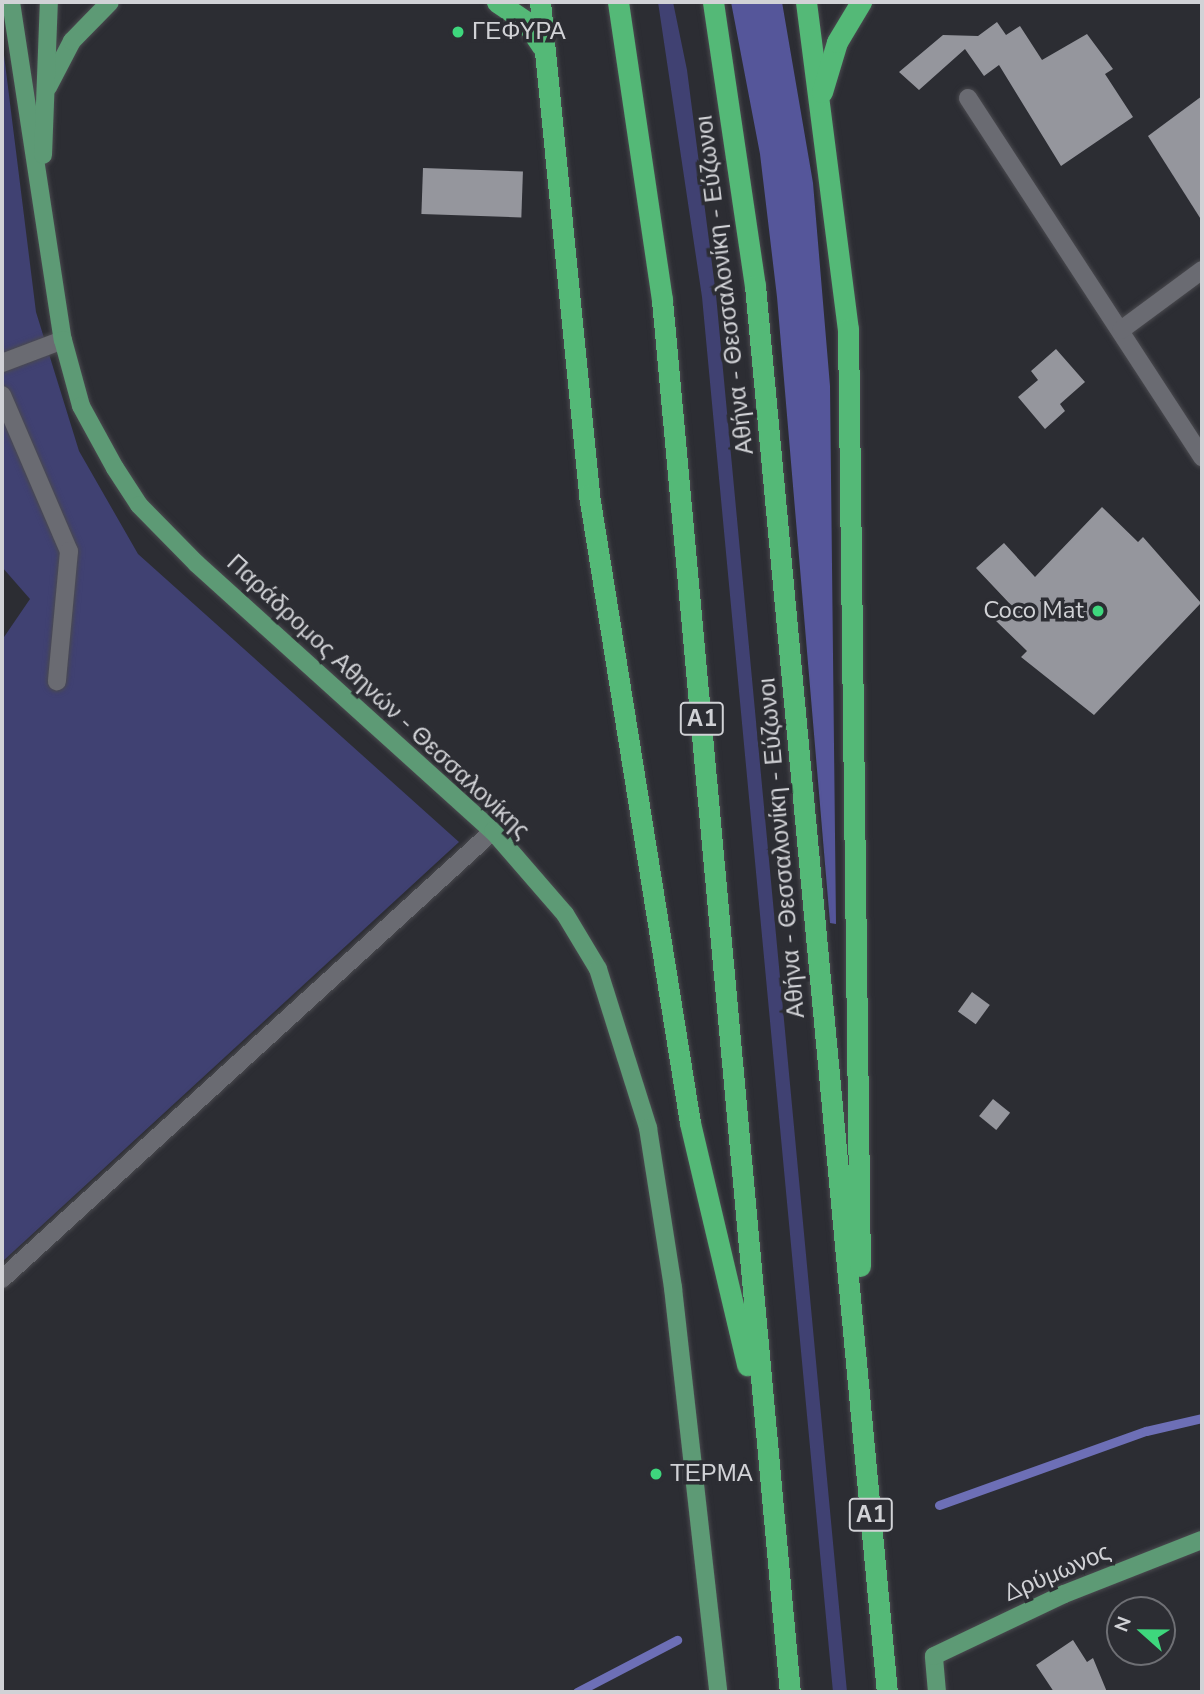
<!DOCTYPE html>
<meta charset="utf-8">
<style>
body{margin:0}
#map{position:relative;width:1204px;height:1694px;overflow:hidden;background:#2c2d33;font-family:"Nunito Sans",sans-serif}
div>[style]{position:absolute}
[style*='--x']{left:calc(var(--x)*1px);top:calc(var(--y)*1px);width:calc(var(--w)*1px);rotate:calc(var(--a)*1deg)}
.green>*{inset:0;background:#404172}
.forest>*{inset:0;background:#55569a}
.stream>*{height:9px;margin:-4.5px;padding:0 4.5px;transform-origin:4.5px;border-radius:4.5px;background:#6d6fb6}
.building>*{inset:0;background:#95969d;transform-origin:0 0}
.roads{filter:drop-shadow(0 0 2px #4a4a4f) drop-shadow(0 0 2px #4a4a4f)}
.minor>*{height:18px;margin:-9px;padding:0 9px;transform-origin:9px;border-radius:9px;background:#6a6b72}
.major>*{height:18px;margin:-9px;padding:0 9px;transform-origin:9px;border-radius:9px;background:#5d9a75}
.highway>*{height:21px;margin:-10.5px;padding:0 10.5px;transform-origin:10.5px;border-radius:10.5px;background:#54b977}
.dots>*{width:19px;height:19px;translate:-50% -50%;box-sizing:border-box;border:4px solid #2c2d33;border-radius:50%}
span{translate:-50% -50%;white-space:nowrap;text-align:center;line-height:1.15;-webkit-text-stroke:7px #2c2d33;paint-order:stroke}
.shield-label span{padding:2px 5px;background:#2c2d33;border:2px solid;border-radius:5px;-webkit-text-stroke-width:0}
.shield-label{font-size:23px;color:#d1d2d6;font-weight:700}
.poi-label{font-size:24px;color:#d1d2d6}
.left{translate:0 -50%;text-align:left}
.right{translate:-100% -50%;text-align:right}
.street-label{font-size:24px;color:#d1d2d6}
.frame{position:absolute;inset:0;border:4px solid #d1d2d6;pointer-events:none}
.north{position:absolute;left:1106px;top:1596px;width:70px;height:70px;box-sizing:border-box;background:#2c2d33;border:2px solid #6e6f74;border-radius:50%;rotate:291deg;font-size:19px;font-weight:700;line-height:28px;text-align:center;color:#d1d2d6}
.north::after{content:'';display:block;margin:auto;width:24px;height:32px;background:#3ed77d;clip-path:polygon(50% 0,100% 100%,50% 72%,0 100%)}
</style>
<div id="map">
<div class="green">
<i style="clip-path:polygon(658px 2px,673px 2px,687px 70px,716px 295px,847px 1692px,833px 1692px,702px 297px)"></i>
<i style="clip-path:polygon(2px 39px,36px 312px,79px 451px,138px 554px,459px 842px,2px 1262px,2px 640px,30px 599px,2px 567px)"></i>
</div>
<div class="forest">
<i style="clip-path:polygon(731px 2px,782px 2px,813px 183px,830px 386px,836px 924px,830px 923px,777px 297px,760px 154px)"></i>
</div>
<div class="stream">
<i style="--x:939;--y:1505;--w:220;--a:-19.7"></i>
<i style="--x:1146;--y:1431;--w:57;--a:-13.1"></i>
<i style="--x:577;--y:1692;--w:113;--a:-27.5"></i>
</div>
<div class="building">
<i style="clip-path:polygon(997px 22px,1006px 35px,1020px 26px,1042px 60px,1087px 34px,1113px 69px,1105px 74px,1133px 117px,1061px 166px,999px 65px,984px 76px,965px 49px,919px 90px,899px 72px,943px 35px,978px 36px)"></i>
<i style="clip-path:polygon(1202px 96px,1202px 221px,1148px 136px)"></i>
<i style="left:423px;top:168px;width:100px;height:46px;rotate:2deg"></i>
<i style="clip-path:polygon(1056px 349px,1085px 382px,1060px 404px,1065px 411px,1045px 429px,1018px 397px,1038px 380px,1031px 371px)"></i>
<i style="clip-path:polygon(1102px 507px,1138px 542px,1143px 537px,1201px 603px,1094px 715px,1021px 657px,1027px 651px,995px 620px,1010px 604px,976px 568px,1004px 543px,1035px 577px)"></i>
<i style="left:972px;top:992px;width:22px;height:24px;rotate:36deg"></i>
<i style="left:993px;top:1099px;width:22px;height:22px;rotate:39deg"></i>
<i style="clip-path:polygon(1073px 1640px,1087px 1662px,1093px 1658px,1107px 1692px,1054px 1692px,1036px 1665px)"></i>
</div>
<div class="roads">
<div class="minor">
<i style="--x:968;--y:98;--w:429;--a:56.9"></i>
<i style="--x:1121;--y:330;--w:101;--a:-36.5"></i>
<i style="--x:2;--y:363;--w:65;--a:-20.7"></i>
<i style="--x:2;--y:395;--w:170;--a:66.8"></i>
<i style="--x:69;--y:551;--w:131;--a:95.3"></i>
<i style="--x:2;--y:1279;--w:665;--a:-42.38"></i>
</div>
<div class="major">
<i style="--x:11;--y:2;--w:342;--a:81.3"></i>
<i style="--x:63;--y:340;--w:68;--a:74.7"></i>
<i style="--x:81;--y:406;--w:71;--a:61.3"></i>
<i style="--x:115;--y:468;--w:44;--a:57"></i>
<i style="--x:139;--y:505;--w:83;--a:45.5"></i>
<i style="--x:197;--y:564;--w:399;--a:42.1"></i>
<i style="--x:493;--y:831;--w:110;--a:49.1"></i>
<i style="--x:565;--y:914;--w:64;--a:59"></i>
<i style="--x:598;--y:969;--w:167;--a:72.5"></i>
<i style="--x:648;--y:1128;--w:162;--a:81.1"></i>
<i style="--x:673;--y:1288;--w:406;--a:83.6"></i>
<i style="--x:48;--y:87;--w:52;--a:-62.4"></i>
<i style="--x:72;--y:41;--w:54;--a:-45.7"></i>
<i style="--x:43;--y:155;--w:153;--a:-87.8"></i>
<i style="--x:937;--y:1692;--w:36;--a:-95"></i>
<i style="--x:934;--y:1656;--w:144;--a:-25.5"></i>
<i style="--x:1064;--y:1594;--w:148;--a:-21.4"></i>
</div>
<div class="highway">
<i style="--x:497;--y:2;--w:34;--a:34"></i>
<i style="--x:525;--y:21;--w:30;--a:56"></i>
<i style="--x:540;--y:2;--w:495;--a:84.3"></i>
<i style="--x:589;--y:495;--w:636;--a:80.86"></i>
<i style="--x:690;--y:1123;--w:249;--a:76.7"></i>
<i style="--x:618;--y:2;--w:301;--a:81.6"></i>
<i style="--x:662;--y:300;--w:1398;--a:84.75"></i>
<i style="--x:713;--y:2;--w:287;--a:81.6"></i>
<i style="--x:755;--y:286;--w:1412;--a:84.64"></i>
<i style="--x:806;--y:2;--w:330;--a:82.7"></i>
<i style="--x:848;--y:329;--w:937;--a:89.27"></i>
<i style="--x:822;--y:92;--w:52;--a:-73.3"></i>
<i style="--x:837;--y:42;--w:47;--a:-59"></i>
</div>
</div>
<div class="dots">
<i style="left:458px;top:32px;background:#3ed77d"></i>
<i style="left:1098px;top:611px;background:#3ed77d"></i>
<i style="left:656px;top:1474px;background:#3ed77d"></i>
</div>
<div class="shield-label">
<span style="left:702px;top:719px">Α1</span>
<span style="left:871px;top:1515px">Α1</span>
</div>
<div class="poi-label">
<span class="left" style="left:472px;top:32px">ΓΕΦΥΡΑ</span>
<span class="right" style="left:1084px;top:611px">Coco Mat</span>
<span class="left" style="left:670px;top:1474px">ΤΕΡΜΑ</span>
</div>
<div class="street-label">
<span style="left:725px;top:285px;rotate:-97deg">Αθήνα - Θεσσαλονίκη - Εύζωνοι</span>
<span style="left:378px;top:697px;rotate:43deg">Παράδρομος Αθηνών - Θεσσαλονίκης</span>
<span style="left:782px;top:848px;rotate:-95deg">Αθήνα - Θεσσαλονίκη - Εύζωνοι</span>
<span style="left:1057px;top:1573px;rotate:-23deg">Δρύμωνος</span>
</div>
<div class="frame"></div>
<div class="north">N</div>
</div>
